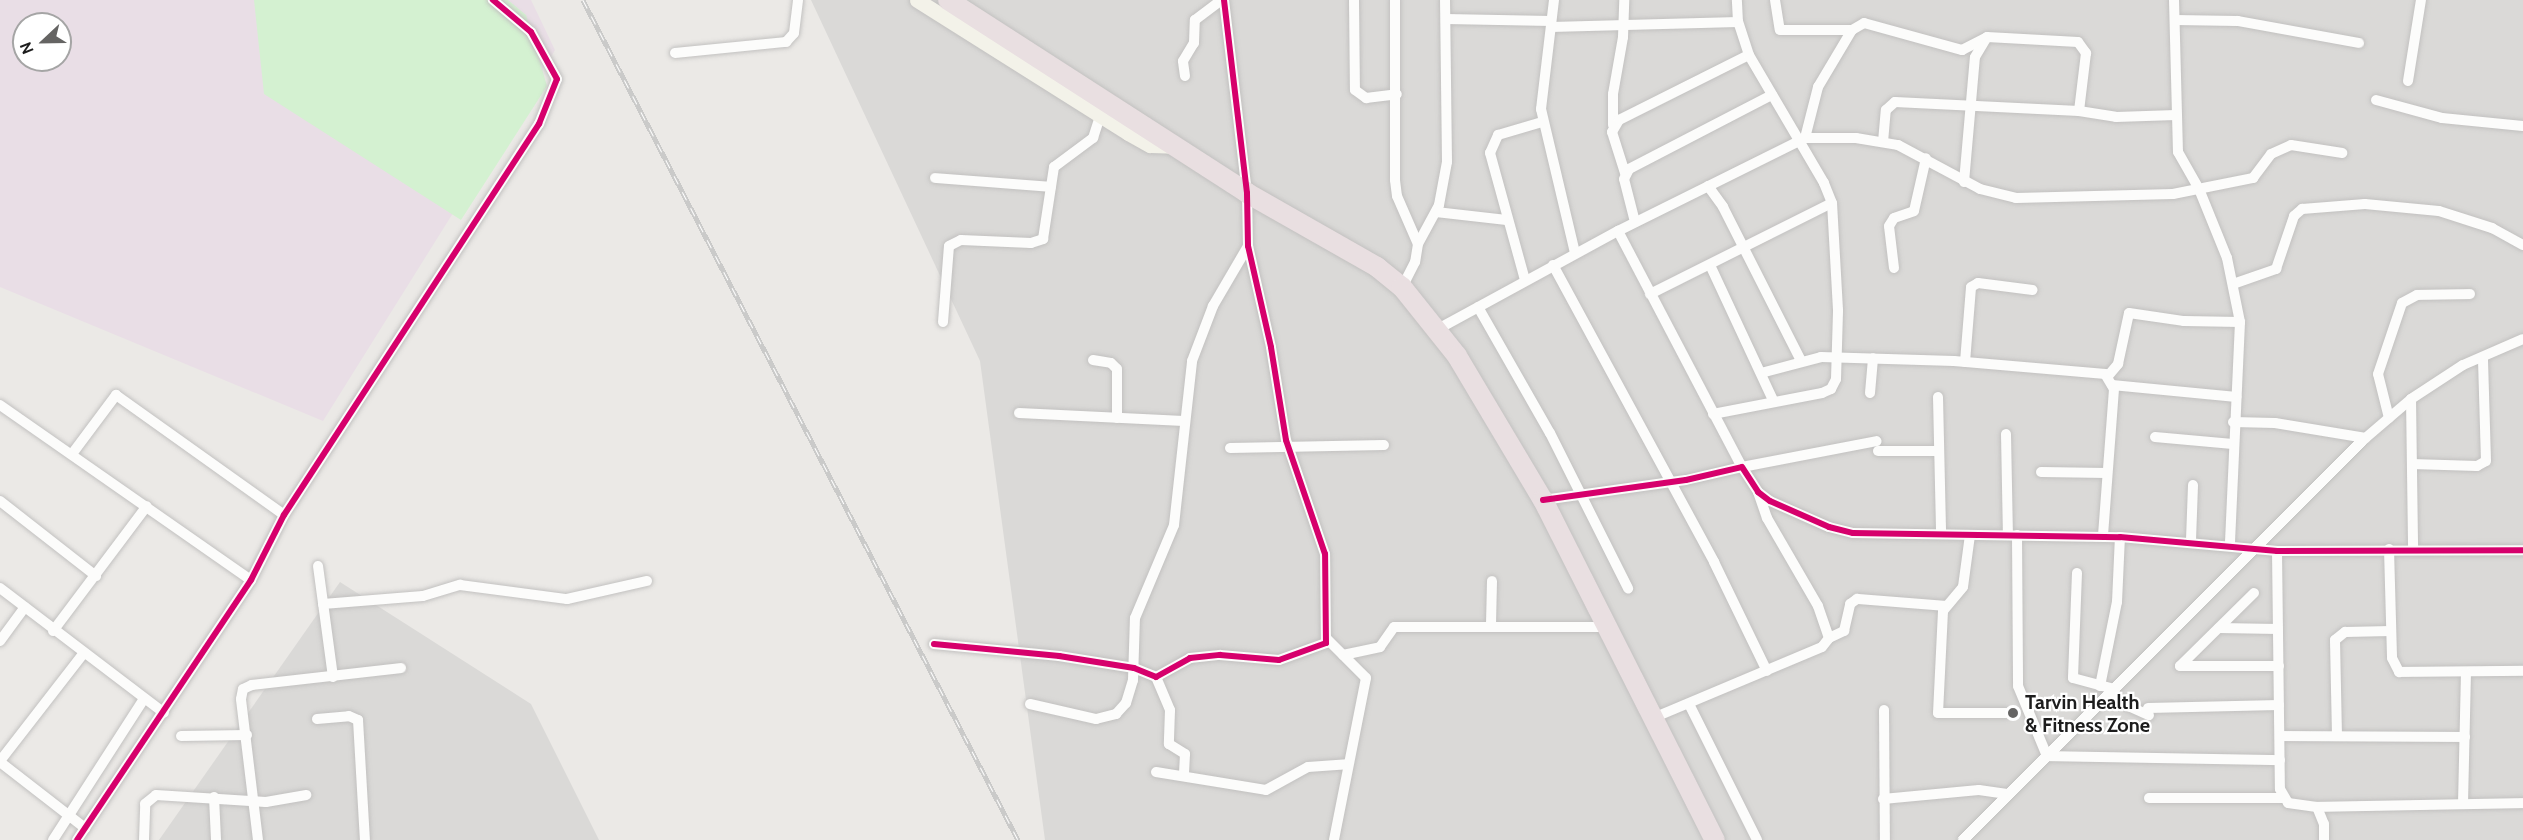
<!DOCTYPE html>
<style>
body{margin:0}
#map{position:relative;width:2523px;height:840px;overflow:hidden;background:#ebe9e6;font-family:Cabin,sans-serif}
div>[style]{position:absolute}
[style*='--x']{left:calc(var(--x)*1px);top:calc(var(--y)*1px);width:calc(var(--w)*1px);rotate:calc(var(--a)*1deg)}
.residential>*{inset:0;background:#dad9d7}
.industrial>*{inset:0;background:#e9dee6}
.park>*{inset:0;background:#d4f1d1}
.roads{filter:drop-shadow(0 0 2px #c2c1c0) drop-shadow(0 0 2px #c2c1c0)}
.street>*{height:10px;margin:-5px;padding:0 5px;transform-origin:5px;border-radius:5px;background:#fcfcfb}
.secondary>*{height:15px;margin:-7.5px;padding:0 7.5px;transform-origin:7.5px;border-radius:7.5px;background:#f3f2e9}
.highway>*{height:20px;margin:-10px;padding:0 10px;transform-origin:10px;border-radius:10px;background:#e9dfe1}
.rail>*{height:5px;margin-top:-2.5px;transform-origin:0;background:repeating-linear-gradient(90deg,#fff 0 9px,#cacac9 0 18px);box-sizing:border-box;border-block:2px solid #cacac9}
.cycleway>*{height:6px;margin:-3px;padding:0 3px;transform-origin:3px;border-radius:3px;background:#d6006c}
.dots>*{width:16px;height:16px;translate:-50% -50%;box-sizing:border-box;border:3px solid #fff;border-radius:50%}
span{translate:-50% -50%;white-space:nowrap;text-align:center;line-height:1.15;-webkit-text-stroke:4.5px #fff;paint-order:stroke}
.poi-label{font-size:20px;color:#1d1d1d;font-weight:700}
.left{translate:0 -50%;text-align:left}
.north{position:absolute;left:12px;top:12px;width:60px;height:60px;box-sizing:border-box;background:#fff;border:2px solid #a5a5a5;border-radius:50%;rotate:248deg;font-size:16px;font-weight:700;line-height:24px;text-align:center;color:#1d1d1d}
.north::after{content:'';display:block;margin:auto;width:21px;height:27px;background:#656463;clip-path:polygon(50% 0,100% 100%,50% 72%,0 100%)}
</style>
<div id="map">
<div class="residential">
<i style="clip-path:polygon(811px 0,2523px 0,2523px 840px,1045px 840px,980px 361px)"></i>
<i style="clip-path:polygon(340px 582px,531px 704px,599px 840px,159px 840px)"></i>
</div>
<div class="industrial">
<i style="clip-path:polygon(evenodd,0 0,531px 0,555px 50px,323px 421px,0 287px,0 0,24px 24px,60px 24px,60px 60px,24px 60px,24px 24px)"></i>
</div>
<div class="park">
<i style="clip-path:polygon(254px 0,508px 0,526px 15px,547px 86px,461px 220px,264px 94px)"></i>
</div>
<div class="roads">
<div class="street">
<i style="--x:1354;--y:0;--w:90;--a:89.4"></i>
<i style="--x:1355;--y:90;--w:14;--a:36"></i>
<i style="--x:1366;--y:98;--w:31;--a:-7"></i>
<i style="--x:1395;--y:0;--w:180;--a:90"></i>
<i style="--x:1395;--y:180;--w:16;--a:83"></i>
<i style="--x:1397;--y:196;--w:52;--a:66.4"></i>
<i style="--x:1418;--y:244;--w:18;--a:99"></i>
<i style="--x:1415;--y:262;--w:28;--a:117"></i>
<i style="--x:1554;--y:0;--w:110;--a:96.8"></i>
<i style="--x:1541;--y:109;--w:148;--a:76.7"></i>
<i style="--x:1775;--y:0;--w:30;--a:81"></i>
<i style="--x:1780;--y:30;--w:72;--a:0"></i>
<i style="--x:2174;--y:0;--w:152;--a:88.5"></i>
<i style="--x:2178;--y:152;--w:43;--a:60.4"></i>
<i style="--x:2199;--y:189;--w:74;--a:67.9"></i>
<i style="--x:2227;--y:258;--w:65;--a:78.5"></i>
<i style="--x:2240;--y:322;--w:224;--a:92.6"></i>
<i style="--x:1446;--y:19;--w:105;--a:1.1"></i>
<i style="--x:2175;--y:20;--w:63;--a:0.9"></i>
<i style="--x:2238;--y:21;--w:123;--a:10.3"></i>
<i style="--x:1551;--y:27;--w:187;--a:-1.5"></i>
<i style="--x:675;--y:53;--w:112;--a:-5.7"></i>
<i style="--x:786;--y:42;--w:12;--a:-48"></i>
<i style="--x:794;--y:33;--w:33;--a:-83"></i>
<i style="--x:1185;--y:76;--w:15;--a:-98"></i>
<i style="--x:1183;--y:61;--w:21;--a:-59"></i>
<i style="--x:1194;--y:43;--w:23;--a:-88"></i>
<i style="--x:1195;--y:20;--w:34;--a:-37"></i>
<i style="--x:2408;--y:81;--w:82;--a:-80.9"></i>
<i style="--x:2376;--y:100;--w:68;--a:15.3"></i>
<i style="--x:2442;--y:118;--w:81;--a:5.6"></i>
<i style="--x:1613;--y:125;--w:31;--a:-90"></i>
<i style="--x:1613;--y:94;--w:58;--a:-80"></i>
<i style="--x:1623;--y:37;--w:37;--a:-88"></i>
<i style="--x:1805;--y:138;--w:53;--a:-75.7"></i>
<i style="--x:1818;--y:87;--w:66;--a:-59.2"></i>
<i style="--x:1852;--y:30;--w:14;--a:-30"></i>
<i style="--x:1864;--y:23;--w:102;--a:15.4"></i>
<i style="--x:1962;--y:50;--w:28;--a:-27"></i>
<i style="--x:1987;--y:37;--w:91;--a:3.1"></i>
<i style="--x:2078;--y:42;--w:14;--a:54"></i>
<i style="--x:2086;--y:53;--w:58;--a:96.9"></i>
<i style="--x:1883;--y:142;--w:32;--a:-85"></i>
<i style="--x:1886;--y:110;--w:12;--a:-42"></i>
<i style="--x:1895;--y:102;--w:184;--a:2.8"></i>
<i style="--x:2079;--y:111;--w:37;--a:9"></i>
<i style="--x:2116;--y:117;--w:60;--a:-1.9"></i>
<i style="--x:1625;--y:173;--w:43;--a:-107.6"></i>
<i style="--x:1612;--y:132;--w:14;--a:-60"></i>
<i style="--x:1619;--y:120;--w:145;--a:-26.6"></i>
<i style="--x:935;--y:178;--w:116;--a:4.4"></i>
<i style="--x:1964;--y:182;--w:125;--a:-85"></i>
<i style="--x:1975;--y:57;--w:23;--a:-59"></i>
<i style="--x:1708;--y:186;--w:26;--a:54"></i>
<i style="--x:1723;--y:207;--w:173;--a:63.1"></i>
<i style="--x:1436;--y:212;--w:71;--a:6.4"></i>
<i style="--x:1635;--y:222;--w:44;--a:-104.3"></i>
<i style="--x:1624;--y:179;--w:11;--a:-63"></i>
<i style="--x:1629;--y:169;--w:161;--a:-27.4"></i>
<i style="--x:1618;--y:231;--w:209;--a:-26.4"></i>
<i style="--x:1805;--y:138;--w:51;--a:0"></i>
<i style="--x:1856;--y:138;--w:43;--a:9.5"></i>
<i style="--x:1898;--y:145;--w:93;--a:28.2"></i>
<i style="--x:1980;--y:189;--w:37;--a:14"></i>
<i style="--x:2016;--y:198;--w:157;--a:-1.5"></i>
<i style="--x:2173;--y:194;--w:82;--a:-11.3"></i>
<i style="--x:2253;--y:178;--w:30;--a:-53"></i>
<i style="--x:2271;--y:154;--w:22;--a:-24"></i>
<i style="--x:2291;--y:145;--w:52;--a:8.9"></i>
<i style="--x:1418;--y:244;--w:44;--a:-61.7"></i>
<i style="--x:1439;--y:205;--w:44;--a:-79.5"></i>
<i style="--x:1447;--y:162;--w:162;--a:-90.7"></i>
<i style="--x:1553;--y:265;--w:338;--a:61.5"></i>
<i style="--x:1714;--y:562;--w:121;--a:64.1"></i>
<i style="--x:1710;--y:265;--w:151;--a:65"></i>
<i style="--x:1894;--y:268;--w:42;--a:-96.8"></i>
<i style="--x:1889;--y:226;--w:9;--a:-58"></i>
<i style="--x:1894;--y:218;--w:21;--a:-19"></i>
<i style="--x:1914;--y:211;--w:54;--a:-77.2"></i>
<i style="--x:1525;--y:280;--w:132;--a:-105.4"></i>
<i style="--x:1490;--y:153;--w:20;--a:-66"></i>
<i style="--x:1498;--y:135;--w:46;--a:-16.5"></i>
<i style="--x:2233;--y:284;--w:46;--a:-19.2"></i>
<i style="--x:2276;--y:269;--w:56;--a:-71.2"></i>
<i style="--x:2294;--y:216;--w:11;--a:-41"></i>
<i style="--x:2302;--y:209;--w:63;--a:-4.5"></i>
<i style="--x:2365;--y:204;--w:74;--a:5.4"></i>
<i style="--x:2439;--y:211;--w:56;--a:17.8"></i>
<i style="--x:2492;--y:228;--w:35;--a:29"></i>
<i style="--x:1650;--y:294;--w:203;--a:-26.6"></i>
<i style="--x:1478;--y:307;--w:145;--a:60.3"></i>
<i style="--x:1550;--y:433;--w:174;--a:63.3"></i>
<i style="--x:943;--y:322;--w:76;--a:-85.5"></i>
<i style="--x:949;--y:246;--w:13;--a:-27"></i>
<i style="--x:961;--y:240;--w:70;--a:2.5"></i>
<i style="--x:1031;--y:243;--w:13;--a:-18"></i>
<i style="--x:1043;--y:239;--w:73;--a:-81.3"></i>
<i style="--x:1054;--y:167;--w:49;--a:-36.6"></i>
<i style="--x:1093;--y:138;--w:23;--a:-72"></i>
<i style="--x:1438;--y:329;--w:205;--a:-28.6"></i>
<i style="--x:1618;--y:231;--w:267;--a:62.3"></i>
<i style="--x:1742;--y:467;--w:137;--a:-10.9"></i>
<i style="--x:1093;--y:360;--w:18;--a:9"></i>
<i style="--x:1111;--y:363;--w:8;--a:45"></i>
<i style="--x:1117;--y:369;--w:49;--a:90"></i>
<i style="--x:1965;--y:362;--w:75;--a:-85.4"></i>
<i style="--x:1971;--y:287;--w:8;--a:-30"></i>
<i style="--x:1978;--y:283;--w:55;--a:7.3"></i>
<i style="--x:1761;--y:373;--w:62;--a:-14.9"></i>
<i style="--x:1821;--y:357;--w:133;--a:1.7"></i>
<i style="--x:1954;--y:361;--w:152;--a:4.9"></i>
<i style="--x:2105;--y:374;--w:17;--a:59"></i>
<i style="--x:2114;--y:389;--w:147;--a:94.3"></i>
<i style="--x:2108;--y:376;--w:16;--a:-50"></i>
<i style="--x:2118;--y:364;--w:52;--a:-77.8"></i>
<i style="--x:2129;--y:313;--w:56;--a:8.3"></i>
<i style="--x:2184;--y:321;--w:56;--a:1"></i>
<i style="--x:2112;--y:385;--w:125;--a:5.5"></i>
<i style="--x:1870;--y:393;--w:35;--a:-85"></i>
<i style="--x:1938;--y:397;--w:136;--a:88.7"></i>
<i style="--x:2411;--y:399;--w:150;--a:89.2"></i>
<i style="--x:0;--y:405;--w:306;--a:34.9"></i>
<i style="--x:1019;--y:413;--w:165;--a:2.8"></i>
<i style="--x:1713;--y:414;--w:111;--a:-10.9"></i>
<i style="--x:1822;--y:393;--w:10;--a:-24"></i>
<i style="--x:1831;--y:389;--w:11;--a:-63"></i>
<i style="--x:1836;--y:379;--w:69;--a:-88.3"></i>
<i style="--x:1838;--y:310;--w:107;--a:-93.2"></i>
<i style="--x:1832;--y:203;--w:22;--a:-112"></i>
<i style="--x:1824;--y:183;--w:148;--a:-120.4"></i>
<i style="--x:1749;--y:55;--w:35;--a:-108"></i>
<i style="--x:1738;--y:22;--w:22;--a:-93"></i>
<i style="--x:2389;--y:418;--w:45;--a:-104"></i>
<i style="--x:2378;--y:374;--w:75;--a:-71.3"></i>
<i style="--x:2402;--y:303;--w:17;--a:-28"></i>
<i style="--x:2417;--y:295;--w:53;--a:-1.1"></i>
<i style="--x:2233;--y:422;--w:42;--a:1.4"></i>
<i style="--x:2275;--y:423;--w:92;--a:9.4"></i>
<i style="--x:2006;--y:434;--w:100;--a:88.9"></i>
<i style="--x:2155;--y:437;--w:78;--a:5.1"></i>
<i style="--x:1230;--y:448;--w:154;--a:-1.1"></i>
<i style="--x:1878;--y:451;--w:61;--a:0"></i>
<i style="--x:72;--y:454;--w:74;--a:-53.3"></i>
<i style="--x:116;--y:395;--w:206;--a:35.5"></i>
<i style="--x:2412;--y:464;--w:65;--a:1.8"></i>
<i style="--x:2477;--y:466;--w:10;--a:-29"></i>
<i style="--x:2486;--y:461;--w:104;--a:-91.7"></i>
<i style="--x:2041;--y:472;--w:66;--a:0.9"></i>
<i style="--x:1543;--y:500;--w:144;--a:-8"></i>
<i style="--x:1686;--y:480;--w:57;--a:-13.1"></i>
<i style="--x:1742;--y:467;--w:30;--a:57"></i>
<i style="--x:1758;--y:492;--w:15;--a:37"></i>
<i style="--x:1770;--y:501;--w:64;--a:23.8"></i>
<i style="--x:1829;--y:527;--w:25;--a:14"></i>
<i style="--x:1853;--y:533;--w:267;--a:0.9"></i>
<i style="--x:2120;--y:537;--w:158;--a:5.1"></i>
<i style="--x:2277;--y:551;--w:246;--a:-0.2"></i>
<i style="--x:0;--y:501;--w:122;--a:38"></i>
<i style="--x:1970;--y:535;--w:52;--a:97.7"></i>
<i style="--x:1963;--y:587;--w:31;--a:130"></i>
<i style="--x:1943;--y:611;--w:102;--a:92.8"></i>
<i style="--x:1938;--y:713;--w:68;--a:0"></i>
<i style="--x:2017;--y:535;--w:151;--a:89.6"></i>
<i style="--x:2018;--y:686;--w:76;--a:67.5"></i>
<i style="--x:2047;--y:756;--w:233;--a:1"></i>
<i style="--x:2191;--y:540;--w:55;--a:-87.9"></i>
<i style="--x:2389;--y:549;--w:109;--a:88.4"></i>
<i style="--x:2392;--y:658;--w:16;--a:63"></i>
<i style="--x:2399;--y:672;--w:124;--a:-0.5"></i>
<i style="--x:2277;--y:551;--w:238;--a:89.3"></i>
<i style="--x:2280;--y:789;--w:16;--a:60"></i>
<i style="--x:2288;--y:803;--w:29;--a:8"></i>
<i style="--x:2317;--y:807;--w:18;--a:68"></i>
<i style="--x:2324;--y:824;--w:16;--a:90"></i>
<i style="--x:318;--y:566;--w:112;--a:82.3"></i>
<i style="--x:2077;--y:573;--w:105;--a:92.2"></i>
<i style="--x:2073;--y:678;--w:42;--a:15"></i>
<i style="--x:2114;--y:689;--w:12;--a:76"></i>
<i style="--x:2117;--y:701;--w:35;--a:24"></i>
<i style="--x:0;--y:588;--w:206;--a:37.3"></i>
<i style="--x:2254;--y:593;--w:104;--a:135.4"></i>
<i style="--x:2180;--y:666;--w:99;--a:0"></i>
<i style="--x:323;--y:604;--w:100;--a:-4.6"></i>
<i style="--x:423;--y:596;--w:39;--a:-17"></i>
<i style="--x:460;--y:585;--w:108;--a:7.5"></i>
<i style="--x:567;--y:599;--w:82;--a:-12.7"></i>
<i style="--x:1491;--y:625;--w:44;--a:-88.7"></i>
<i style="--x:2219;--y:628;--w:59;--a:1"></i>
<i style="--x:53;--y:631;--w:156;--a:-53.1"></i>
<i style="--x:1829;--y:638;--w:17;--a:-25"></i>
<i style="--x:1844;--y:631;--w:28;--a:-77"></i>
<i style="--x:1850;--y:604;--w:9;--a:-36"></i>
<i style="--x:1857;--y:599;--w:88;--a:4.5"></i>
<i style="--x:1327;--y:639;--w:55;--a:45"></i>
<i style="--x:1366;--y:678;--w:165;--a:101.2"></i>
<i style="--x:0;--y:641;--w:42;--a:-53.7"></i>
<i style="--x:934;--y:644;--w:126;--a:5.5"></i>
<i style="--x:1059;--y:656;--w:76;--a:9.1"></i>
<i style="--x:1134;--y:668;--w:24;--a:22"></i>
<i style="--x:1156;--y:677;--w:39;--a:-29"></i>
<i style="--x:1190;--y:658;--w:30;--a:-6"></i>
<i style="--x:1220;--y:655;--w:59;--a:4.8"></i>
<i style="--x:1279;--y:660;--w:50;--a:-19.9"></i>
<i style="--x:1326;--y:643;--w:89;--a:-90.6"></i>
<i style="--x:1325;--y:554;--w:120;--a:-108.9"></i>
<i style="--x:1286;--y:440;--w:94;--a:-99.2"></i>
<i style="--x:1271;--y:347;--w:104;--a:-102.8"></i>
<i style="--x:1248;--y:246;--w:53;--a:-91.1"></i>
<i style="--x:1247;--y:193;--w:194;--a:-96.8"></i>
<i style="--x:1343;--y:655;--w:38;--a:-12"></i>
<i style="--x:1380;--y:647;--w:24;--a:-55"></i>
<i style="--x:1394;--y:627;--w:213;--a:0"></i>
<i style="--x:1156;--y:677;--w:36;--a:67"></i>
<i style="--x:1170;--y:710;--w:34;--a:92"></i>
<i style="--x:1169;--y:744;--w:19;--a:32"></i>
<i style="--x:1185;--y:754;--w:22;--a:93"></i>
<i style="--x:2100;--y:686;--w:86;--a:-78.6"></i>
<i style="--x:2117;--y:602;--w:65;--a:-87.4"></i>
<i style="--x:1030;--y:704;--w:68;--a:12.8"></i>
<i style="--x:1096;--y:719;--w:21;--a:-14"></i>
<i style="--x:1116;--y:714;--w:15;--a:-48"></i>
<i style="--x:1126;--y:703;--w:24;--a:-73"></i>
<i style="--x:1133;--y:680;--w:62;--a:-88.2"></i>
<i style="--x:1135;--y:618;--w:101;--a:-67.2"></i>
<i style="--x:1174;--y:525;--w:165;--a:-83.7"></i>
<i style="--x:1192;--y:361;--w:59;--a:-69.1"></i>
<i style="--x:1213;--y:306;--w:69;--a:-59.7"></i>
<i style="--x:1689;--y:704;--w:152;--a:63.4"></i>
<i style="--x:2148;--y:708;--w:131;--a:-1.3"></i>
<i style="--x:1884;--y:710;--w:130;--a:89.6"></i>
<i style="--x:1653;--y:718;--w:183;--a:-22.8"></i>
<i style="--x:1822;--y:647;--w:11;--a:-52"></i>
<i style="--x:1829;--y:638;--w:34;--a:-109"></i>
<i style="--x:1818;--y:606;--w:102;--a:-120.1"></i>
<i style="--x:1767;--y:518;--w:28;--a:-109"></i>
<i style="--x:317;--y:719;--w:32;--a:-5"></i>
<i style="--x:349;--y:716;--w:10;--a:24"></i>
<i style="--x:358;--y:720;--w:120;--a:86.7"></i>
<i style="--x:181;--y:736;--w:66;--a:-0.9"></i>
<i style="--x:2280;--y:736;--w:185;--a:0.3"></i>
<i style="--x:2337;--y:736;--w:96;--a:-91.2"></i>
<i style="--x:2335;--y:640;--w:13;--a:-39"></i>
<i style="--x:2345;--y:632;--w:46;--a:-1.2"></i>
<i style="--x:0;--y:761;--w:135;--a:-52.2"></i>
<i style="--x:0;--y:762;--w:108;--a:37.8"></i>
<i style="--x:1156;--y:772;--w:111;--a:9.3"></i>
<i style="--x:1266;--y:790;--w:48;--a:-28.7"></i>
<i style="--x:1308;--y:767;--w:39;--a:-4"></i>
<i style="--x:214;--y:797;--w:43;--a:87.3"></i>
<i style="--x:2149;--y:798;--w:134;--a:0"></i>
<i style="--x:1883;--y:799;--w:96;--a:-5.4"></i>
<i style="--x:1979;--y:790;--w:30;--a:8"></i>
<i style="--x:2463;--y:804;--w:132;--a:-88.7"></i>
<i style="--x:2317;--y:807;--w:206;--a:-1.1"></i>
<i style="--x:53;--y:840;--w:168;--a:-57.2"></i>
<i style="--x:77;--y:840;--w:313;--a:-56.2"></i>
<i style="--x:251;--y:580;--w:73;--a:-63.1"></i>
<i style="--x:284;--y:515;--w:467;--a:-56.9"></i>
<i style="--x:539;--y:124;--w:48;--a:-68.2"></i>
<i style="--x:557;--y:79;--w:54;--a:-119"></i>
<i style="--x:531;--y:32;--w:50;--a:-139.9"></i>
<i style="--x:144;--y:840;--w:36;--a:-88"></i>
<i style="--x:145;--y:804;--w:14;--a:-39"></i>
<i style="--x:156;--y:795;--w:110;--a:3.6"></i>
<i style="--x:266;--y:802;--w:41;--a:-9.9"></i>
<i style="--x:258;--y:840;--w:142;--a:-96.9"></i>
<i style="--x:241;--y:699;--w:10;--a:-79"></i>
<i style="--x:243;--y:689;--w:10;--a:-24"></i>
<i style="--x:252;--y:685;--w:150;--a:-6.5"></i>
<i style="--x:1963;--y:840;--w:564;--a:-45"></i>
<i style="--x:2362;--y:441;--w:65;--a:-40.6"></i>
<i style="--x:2411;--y:399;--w:62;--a:-33.2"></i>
<i style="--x:2463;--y:365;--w:65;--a:-23.4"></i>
</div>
<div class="secondary">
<i style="--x:917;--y:0;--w:249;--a:32.2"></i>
<i style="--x:1128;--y:133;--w:25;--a:29"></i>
<i style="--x:1150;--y:145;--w:24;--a:2"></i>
</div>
<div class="highway">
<i style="--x:948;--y:0;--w:356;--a:32.8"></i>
<i style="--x:1247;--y:193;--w:150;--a:29.6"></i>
<i style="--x:1377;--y:267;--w:32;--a:39"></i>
<i style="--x:1402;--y:287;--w:88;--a:51.4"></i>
<i style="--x:1457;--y:356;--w:168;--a:59.2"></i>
<i style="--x:1543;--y:500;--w:381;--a:63.2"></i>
</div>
</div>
<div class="rail">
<i style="--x:583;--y:0;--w:946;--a:62.62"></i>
</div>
<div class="cycleway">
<i style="--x:1543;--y:500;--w:144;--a:-8"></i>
<i style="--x:1686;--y:480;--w:57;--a:-13.1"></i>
<i style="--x:1742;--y:467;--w:30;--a:57"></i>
<i style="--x:1758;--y:492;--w:15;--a:37"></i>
<i style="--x:1770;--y:501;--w:64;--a:23.8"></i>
<i style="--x:1829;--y:527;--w:25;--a:14"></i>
<i style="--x:1853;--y:533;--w:267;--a:0.9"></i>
<i style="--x:2120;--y:537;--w:158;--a:5.1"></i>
<i style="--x:2277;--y:551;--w:246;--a:-0.2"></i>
<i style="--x:934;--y:644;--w:126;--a:5.5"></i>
<i style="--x:1059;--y:656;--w:76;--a:9.1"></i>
<i style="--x:1134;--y:668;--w:24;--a:22"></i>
<i style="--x:1156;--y:677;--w:39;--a:-29"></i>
<i style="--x:1190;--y:658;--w:30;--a:-6"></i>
<i style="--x:1220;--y:655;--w:59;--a:4.8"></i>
<i style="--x:1279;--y:660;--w:50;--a:-19.9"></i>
<i style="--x:1326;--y:643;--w:89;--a:-90.6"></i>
<i style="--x:1325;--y:554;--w:120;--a:-108.9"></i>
<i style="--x:1286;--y:440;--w:94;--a:-99.2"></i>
<i style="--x:1271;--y:347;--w:104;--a:-102.8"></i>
<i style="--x:1248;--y:246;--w:53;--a:-91.1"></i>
<i style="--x:1247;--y:193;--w:194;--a:-96.8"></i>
<i style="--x:77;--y:840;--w:313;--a:-56.2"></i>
<i style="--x:251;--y:580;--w:73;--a:-63.1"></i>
<i style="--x:284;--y:515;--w:467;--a:-56.9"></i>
<i style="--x:539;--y:124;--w:48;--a:-68.2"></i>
<i style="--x:557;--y:79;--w:54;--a:-119"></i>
<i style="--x:531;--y:32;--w:50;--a:-139.9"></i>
</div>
<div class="dots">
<i style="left:2013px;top:713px;background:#656463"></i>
</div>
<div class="poi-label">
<span class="left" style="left:2025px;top:714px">Tarvin Health<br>&amp; Fitness Zone</span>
</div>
<div class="north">N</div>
</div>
